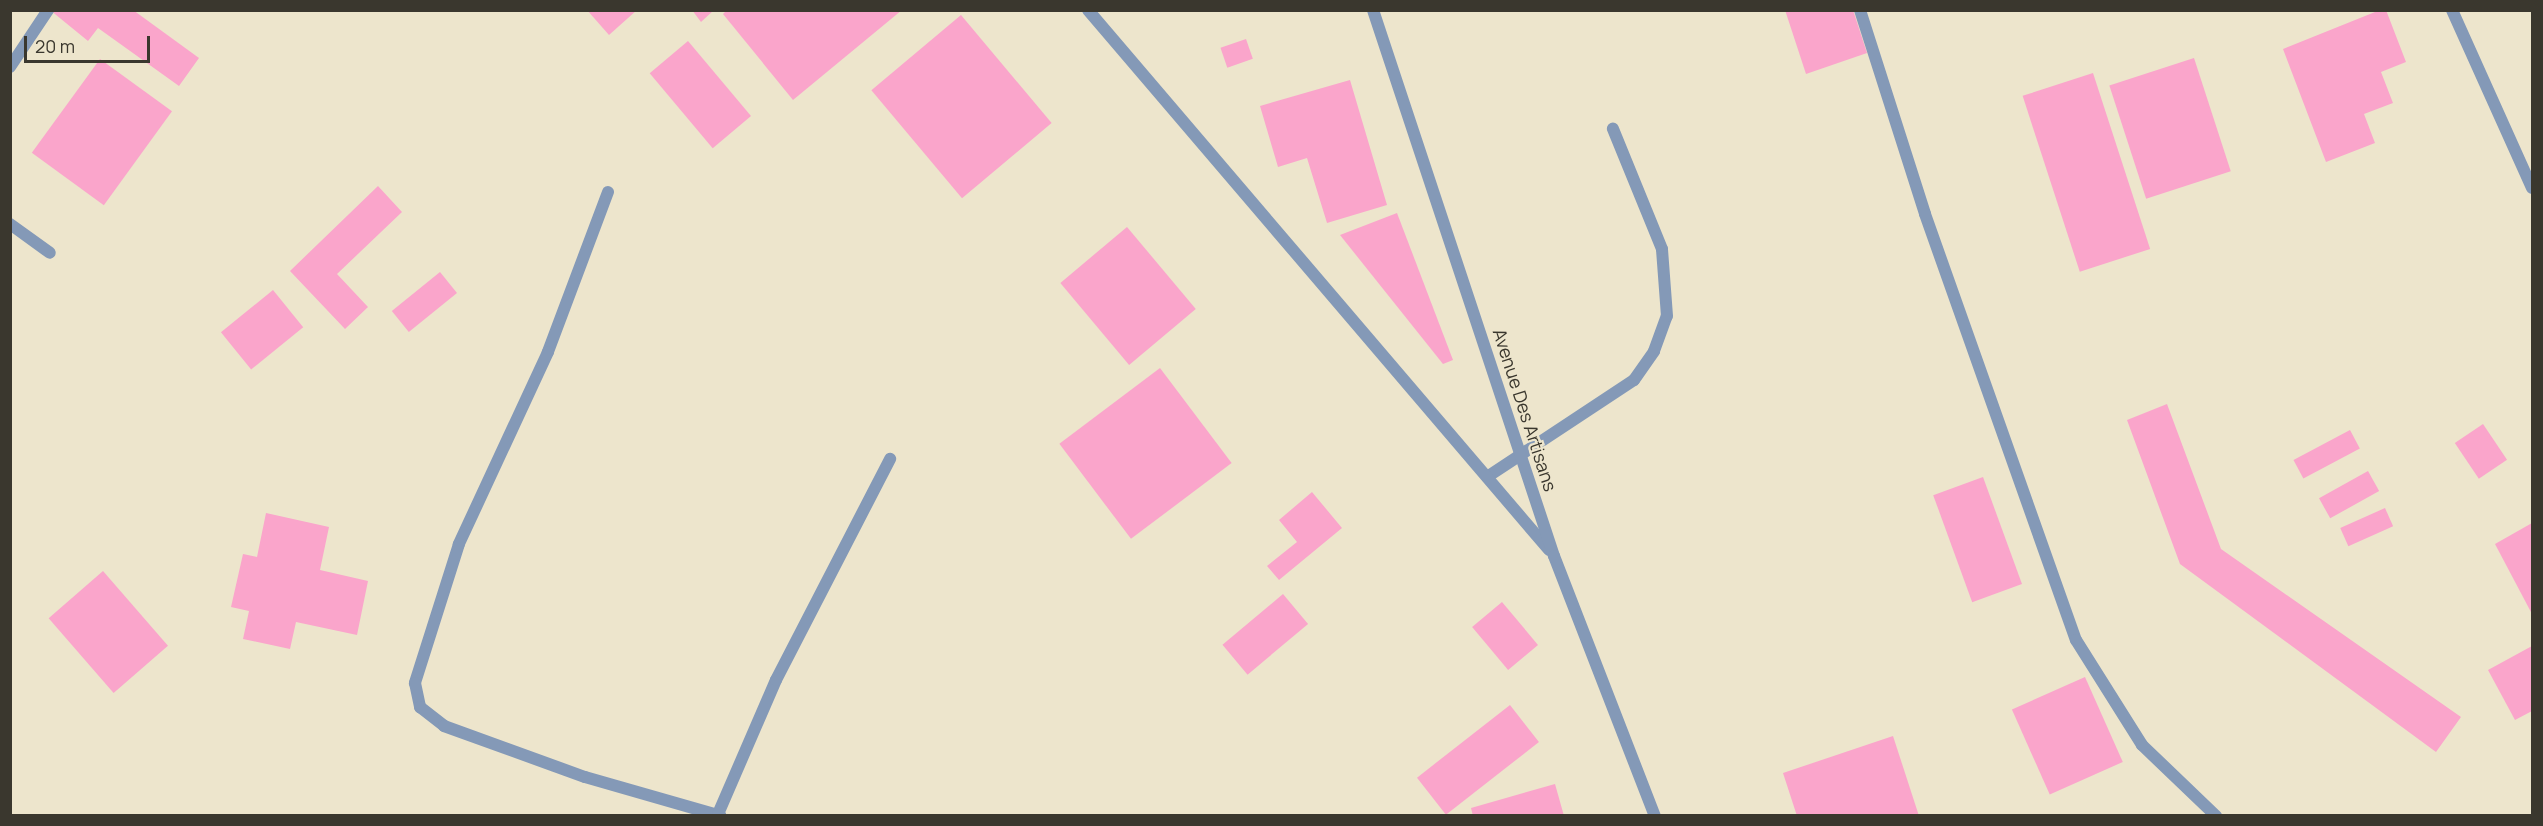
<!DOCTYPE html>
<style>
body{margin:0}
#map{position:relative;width:2543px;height:826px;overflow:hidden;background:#ede5cc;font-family:Manrope,sans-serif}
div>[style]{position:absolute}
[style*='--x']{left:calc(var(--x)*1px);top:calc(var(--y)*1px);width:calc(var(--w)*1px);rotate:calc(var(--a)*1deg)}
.building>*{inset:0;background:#faa5cb;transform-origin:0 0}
.lane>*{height:12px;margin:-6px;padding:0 6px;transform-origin:6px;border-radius:6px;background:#8499b7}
.street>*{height:12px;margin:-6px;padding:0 6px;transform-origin:6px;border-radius:6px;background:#8499b7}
span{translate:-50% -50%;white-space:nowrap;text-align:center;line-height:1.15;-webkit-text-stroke:4.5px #ede5cc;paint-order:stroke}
.street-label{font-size:18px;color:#3a372e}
.frame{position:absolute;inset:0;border:12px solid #3a372e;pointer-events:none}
.scale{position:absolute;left:24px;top:36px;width:126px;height:27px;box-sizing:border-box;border:3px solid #3a372e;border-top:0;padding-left:8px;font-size:18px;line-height:21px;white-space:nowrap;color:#3a372e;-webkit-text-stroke:4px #ede5cc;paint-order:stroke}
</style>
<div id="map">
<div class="building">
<i style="clip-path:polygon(50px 10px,133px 10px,199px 58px,179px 86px,98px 28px,88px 41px)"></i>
<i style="clip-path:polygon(587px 10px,637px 10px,609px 35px)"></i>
<i style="clip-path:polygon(692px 10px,714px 10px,701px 22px)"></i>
<i style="clip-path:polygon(727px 10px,902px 10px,793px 100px,723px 14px)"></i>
<i style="clip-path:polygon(1785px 10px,1853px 10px,1867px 53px,1806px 74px)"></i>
<i style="clip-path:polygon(2380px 10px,2386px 10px,2406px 62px,2381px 72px,2393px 103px,2364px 114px,2375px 143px,2326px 162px,2283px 49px)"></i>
<i style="left:961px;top:15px;width:141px;height:117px;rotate:50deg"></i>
<i style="left:1246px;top:39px;width:21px;height:27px;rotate:71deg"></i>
<i style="left:688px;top:41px;width:98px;height:50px;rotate:50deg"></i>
<i style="left:2194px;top:58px;width:119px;height:89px;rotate:72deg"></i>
<i style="left:100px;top:59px;width:89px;height:116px;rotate:36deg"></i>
<i style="left:2093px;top:73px;width:185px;height:74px;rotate:72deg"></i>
<i style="clip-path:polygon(1350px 80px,1387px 205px,1327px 223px,1307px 158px,1278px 167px,1260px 106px)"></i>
<i style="clip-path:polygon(378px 186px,402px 212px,337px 274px,368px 307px,345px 329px,290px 271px)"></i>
<i style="clip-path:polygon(1397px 213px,1453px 360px,1443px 364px,1340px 235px)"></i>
<i style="left:1127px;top:227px;width:107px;height:87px;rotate:50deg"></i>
<i style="left:440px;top:272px;width:27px;height:62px;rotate:51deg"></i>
<i style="left:273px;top:290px;width:48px;height:67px;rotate:51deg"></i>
<i style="left:1160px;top:368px;width:119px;height:126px;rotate:53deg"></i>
<i style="clip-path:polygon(2167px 404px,2221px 549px,2461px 717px,2436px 752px,2180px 564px,2127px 420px)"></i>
<i style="left:2483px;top:424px;width:43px;height:34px;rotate:56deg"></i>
<i style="left:2350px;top:430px;width:21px;height:64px;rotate:62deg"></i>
<i style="left:2368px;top:471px;width:23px;height:56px;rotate:61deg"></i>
<i style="left:1983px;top:477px;width:114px;height:53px;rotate:70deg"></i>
<i style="clip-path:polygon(1312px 492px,1342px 528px,1279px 580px,1267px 566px,1297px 542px,1279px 520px)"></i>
<i style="left:2385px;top:508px;width:20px;height:49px;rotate:66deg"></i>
<i style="clip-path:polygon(266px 513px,329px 527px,320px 570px,368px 581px,357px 635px,296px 622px,290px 649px,243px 639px,249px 611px,231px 607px,243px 554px,257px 557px)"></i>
<i style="clip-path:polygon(2532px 523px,2532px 614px,2495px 544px)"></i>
<i style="left:103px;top:571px;width:99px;height:72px;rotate:49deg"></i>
<i style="left:1283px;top:594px;width:39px;height:79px;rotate:50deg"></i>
<i style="left:1502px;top:602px;width:56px;height:39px;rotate:50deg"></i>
<i style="clip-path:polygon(2532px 646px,2532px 711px,2515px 720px,2488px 670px)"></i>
<i style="left:2085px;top:677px;width:93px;height:80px;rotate:66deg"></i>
<i style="left:1510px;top:705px;width:47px;height:118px;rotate:52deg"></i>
<i style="clip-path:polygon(1893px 736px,1919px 816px,1797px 816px,1783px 773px)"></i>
<i style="clip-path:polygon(1555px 784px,1564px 816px,1473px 816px,1471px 808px)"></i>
</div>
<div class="lane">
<i style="--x:1487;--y:477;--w:176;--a:-33.4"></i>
<i style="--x:1634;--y:380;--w:35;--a:-55"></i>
<i style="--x:1654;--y:351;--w:37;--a:-70"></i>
<i style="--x:1667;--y:316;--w:67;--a:-94.3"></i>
<i style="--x:1662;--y:249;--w:130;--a:-112.2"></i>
</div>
<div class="street">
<i style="--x:1088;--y:10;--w:710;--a:49.51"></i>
<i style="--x:1373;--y:10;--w:575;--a:71.66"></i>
<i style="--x:1554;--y:556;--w:279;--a:68.8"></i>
<i style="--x:1860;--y:10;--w:214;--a:72.3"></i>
<i style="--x:1925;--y:214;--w:452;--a:70.5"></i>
<i style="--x:2076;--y:640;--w:124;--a:57.8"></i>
<i style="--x:2142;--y:745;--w:103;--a:43.8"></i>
<i style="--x:2452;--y:10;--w:195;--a:65.8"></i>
<i style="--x:10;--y:67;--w:69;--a:-56.3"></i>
<i style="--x:608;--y:192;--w:171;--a:110.6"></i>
<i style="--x:548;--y:352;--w:212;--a:114.9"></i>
<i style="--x:459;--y:544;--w:146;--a:107.6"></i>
<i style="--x:415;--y:683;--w:25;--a:78"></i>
<i style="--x:420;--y:707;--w:31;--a:38"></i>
<i style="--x:444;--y:726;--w:150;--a:19.9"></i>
<i style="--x:585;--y:777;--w:141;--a:16"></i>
<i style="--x:10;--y:224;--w:49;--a:35.9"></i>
<i style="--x:718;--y:814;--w:146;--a:-66.6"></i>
<i style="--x:776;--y:680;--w:249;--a:-62.7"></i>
</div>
<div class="street-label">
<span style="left:1525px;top:410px;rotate:72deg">Avenue Des Artisans</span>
</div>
<div class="frame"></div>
<div class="scale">20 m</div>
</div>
